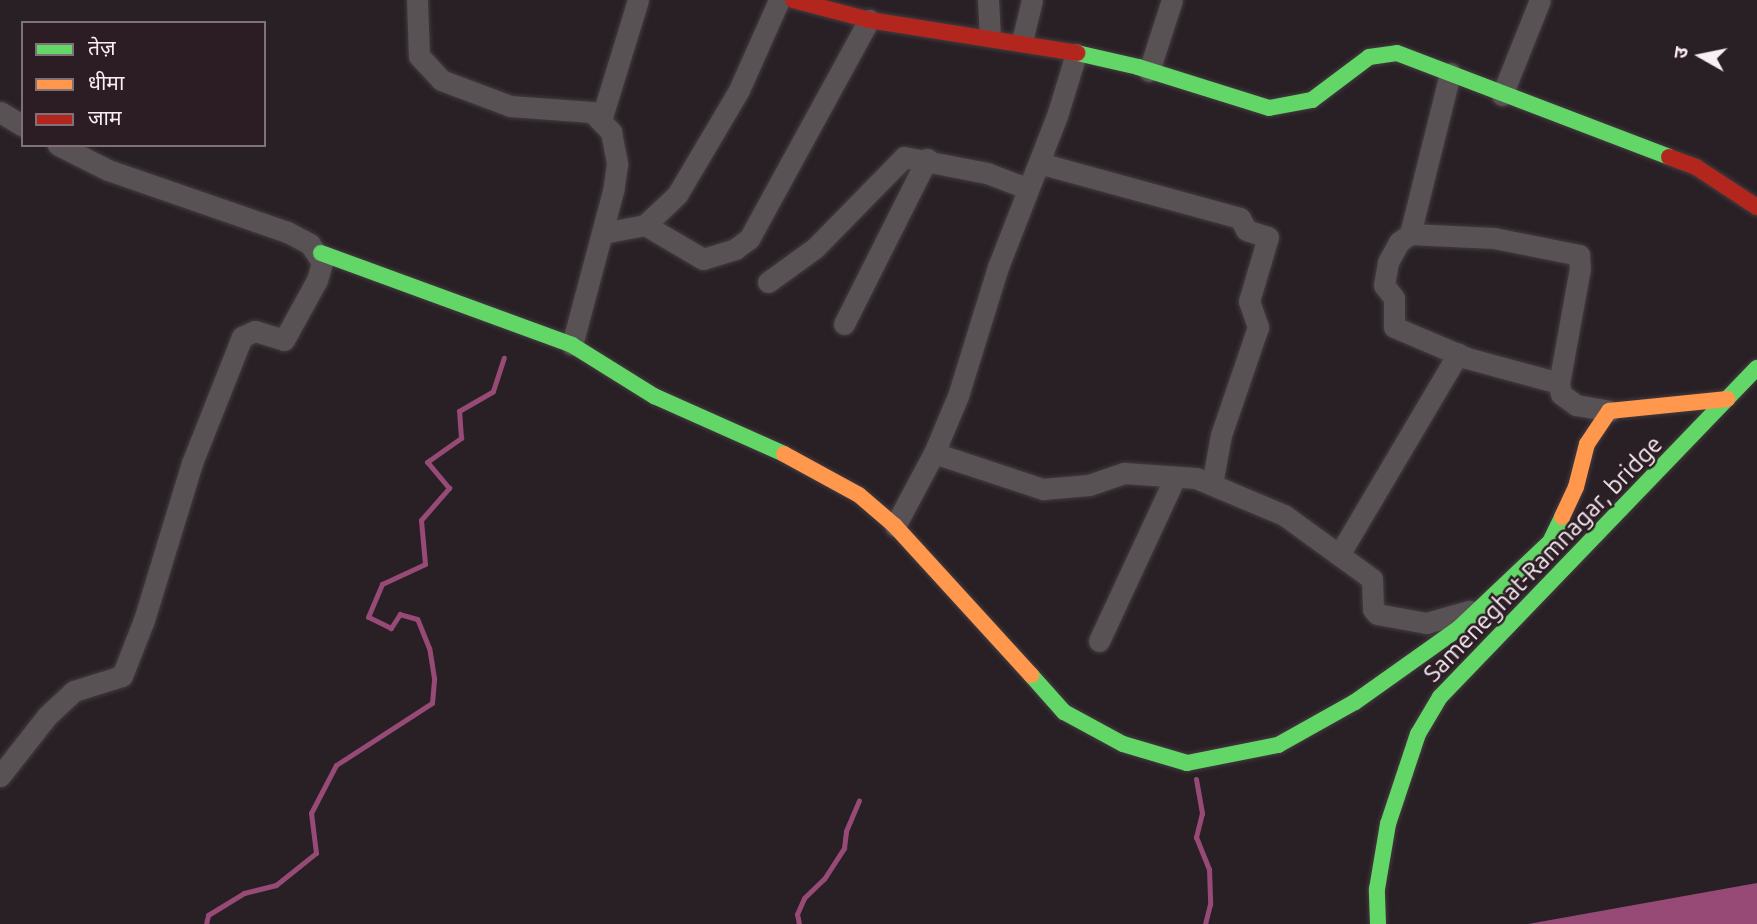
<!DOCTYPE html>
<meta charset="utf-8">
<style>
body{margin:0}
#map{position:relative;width:1757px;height:924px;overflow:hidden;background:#282025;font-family:Ubuntu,"Noto Sans Devanagari",sans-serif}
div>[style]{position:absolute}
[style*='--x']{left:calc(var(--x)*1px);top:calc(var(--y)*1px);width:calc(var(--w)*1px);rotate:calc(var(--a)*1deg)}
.water>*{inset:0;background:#984a76}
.stream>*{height:5px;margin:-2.5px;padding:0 2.5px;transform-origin:2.5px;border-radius:2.5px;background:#984a76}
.roads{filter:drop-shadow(0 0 2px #433b3f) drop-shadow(0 0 2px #433b3f)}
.street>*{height:21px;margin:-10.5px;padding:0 10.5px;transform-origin:10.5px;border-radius:10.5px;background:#585255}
.fast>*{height:16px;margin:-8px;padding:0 8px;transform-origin:8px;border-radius:8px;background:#63d668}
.slow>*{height:16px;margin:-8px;padding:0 8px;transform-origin:8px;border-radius:8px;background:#ff974d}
.jam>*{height:16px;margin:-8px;padding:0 8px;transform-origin:8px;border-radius:8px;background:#b3261e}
span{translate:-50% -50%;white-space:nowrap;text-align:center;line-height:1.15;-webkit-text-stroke:5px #2c1d25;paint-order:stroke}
.street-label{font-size:24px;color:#f9eef3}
.legend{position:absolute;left:21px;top:21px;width:245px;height:126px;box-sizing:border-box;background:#2c1d25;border:2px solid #7e7177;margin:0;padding:9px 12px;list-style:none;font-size:21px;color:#f9eef3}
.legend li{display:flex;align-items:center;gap:14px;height:35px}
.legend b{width:35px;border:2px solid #7e7177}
.north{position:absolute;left:1666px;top:21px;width:70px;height:70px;-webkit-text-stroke:5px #2c1d25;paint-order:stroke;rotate:279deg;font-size:19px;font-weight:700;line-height:28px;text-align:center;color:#f9eef3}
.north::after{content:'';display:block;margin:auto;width:24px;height:32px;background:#f9eef3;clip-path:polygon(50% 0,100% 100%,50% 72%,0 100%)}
</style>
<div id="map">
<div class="water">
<i style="clip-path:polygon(1757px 883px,1757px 924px,1528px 924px)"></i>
</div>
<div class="stream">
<i style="--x:1196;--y:779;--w:35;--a:80"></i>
<i style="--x:1202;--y:813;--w:25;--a:104"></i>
<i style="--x:1196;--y:837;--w:35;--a:68"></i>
<i style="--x:1209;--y:869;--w:35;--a:88"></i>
<i style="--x:1210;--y:904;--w:21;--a:104"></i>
<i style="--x:206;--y:924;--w:9;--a:-77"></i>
<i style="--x:208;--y:915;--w:42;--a:-31.4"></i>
<i style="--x:244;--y:893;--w:33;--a:-14"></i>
<i style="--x:276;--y:885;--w:51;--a:-38.7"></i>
<i style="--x:316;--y:853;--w:40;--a:-97.1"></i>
<i style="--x:311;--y:813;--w:54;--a:-62.5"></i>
<i style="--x:336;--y:765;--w:114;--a:-32.9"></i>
<i style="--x:432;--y:703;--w:25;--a:-85"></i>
<i style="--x:434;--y:678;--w:30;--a:-99"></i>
<i style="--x:429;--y:648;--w:31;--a:-112"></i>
<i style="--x:417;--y:619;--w:18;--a:-164"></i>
<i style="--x:400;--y:614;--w:17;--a:123"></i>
<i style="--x:391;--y:628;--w:25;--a:-154"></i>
<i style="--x:368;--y:617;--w:36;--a:-67"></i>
<i style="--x:382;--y:584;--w:47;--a:-24.9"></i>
<i style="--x:425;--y:564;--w:44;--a:-95.2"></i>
<i style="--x:421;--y:520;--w:43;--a:-48.8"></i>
<i style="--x:449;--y:488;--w:34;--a:-130"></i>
<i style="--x:427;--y:462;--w:42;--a:-35.2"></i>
<i style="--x:461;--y:438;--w:27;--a:-94"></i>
<i style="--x:459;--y:411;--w:39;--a:-30"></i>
<i style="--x:493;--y:391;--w:35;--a:-72"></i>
<i style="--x:799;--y:924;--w:10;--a:-101"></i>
<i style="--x:797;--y:914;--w:17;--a:-66"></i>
<i style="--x:804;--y:898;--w:28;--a:-44"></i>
<i style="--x:824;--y:879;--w:37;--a:-57"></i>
<i style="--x:844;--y:848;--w:17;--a:-83"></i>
<i style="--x:846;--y:831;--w:33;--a:-67"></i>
</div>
<div class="roads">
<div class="street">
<i style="--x:417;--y:0;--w:56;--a:88"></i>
<i style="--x:419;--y:56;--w:33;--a:47"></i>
<i style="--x:441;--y:80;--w:74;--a:20.6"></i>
<i style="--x:510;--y:106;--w:82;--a:4.2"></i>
<i style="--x:592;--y:112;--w:28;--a:46"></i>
<i style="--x:611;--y:132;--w:33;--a:79"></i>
<i style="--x:617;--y:164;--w:27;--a:98"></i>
<i style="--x:613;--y:191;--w:159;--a:104.9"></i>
<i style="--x:988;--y:0;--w:36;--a:87"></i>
<i style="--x:1022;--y:41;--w:42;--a:-76.3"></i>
<i style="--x:1149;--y:71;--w:75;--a:-72.1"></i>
<i style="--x:1502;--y:95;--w:102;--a:-68.2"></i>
<i style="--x:0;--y:112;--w:27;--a:31"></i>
<i style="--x:602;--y:117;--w:122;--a:-72.9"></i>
<i style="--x:1039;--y:163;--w:208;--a:15.3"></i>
<i style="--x:1240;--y:218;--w:13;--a:63"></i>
<i style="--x:1246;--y:230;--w:23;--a:18"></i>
<i style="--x:1268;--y:237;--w:67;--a:106.5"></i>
<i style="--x:1249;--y:301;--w:28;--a:71"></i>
<i style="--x:1258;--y:327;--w:114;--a:108.9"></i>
<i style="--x:1221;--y:435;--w:50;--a:100.4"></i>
<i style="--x:645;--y:225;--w:67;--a:30.4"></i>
<i style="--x:703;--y:259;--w:34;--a:-17"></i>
<i style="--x:735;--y:249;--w:17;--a:-36"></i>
<i style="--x:749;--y:239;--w:250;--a:-61.3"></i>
<i style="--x:603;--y:233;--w:43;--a:-10.8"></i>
<i style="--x:645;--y:225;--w:44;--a:-43.2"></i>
<i style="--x:677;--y:195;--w:122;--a:-59.4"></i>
<i style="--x:739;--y:90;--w:98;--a:-66"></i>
<i style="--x:1410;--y:234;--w:166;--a:-76"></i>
<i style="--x:768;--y:282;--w:58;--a:-35.9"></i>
<i style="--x:815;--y:248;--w:127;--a:-45.6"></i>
<i style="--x:904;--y:157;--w:85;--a:10.9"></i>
<i style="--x:987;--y:173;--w:42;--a:21"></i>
<i style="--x:844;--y:324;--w:185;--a:-63.3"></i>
<i style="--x:1559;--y:383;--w:95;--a:-164.8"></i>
<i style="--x:1467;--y:358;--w:79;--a:-157"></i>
<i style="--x:1394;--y:327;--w:29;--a:-90"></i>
<i style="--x:1394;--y:298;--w:16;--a:-128"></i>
<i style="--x:1384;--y:285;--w:23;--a:-80"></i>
<i style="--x:1388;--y:262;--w:23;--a:-61"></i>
<i style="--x:1399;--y:242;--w:14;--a:-36"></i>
<i style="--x:1410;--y:234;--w:84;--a:2.7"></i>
<i style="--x:1494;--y:238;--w:87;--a:11.3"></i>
<i style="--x:1579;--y:255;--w:13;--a:86"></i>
<i style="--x:1580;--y:268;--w:117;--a:100.3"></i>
<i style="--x:1559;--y:383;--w:11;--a:80"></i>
<i style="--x:1561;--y:394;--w:19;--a:36"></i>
<i style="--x:1576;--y:405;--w:34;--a:10"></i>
<i style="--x:934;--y:453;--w:115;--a:18.3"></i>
<i style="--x:1043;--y:489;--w:46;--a:-5"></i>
<i style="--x:1089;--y:485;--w:37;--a:-19"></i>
<i style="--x:1124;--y:473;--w:72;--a:4"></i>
<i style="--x:1196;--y:478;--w:95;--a:22.8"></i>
<i style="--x:1284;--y:515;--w:109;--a:36"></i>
<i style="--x:1372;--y:579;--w:30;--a:88"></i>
<i style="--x:1373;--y:609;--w:6;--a:51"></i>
<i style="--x:1377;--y:614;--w:50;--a:10.4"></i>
<i style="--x:1426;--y:623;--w:45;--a:-15.6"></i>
<i style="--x:895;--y:526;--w:83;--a:-61.9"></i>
<i style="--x:934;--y:453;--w:62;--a:-67.2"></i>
<i style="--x:958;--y:396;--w:135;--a:-72.8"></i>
<i style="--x:998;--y:267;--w:162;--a:-68.7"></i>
<i style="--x:1057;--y:116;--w:65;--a:-73"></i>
<i style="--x:1339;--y:555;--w:234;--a:-59.4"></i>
<i style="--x:1099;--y:641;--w:181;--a:-65.1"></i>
<i style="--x:0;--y:776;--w:76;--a:-51.9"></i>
<i style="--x:47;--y:716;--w:37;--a:-43"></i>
<i style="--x:74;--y:691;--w:50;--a:-17.4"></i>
<i style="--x:122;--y:676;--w:60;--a:-68.6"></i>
<i style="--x:144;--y:620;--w:164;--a:-73"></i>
<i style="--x:192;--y:463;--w:136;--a:-68.4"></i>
<i style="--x:242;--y:337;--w:14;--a:-25"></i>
<i style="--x:255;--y:331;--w:30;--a:17"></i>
<i style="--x:284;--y:340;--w:68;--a:-61.2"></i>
<i style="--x:317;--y:280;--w:19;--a:-74"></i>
<i style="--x:322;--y:262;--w:22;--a:-124"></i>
<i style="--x:310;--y:244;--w:26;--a:-152"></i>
<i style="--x:287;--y:232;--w:189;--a:-160.9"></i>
<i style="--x:108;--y:170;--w:56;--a:-153.4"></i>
</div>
<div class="fast">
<i style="--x:1077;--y:53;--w:63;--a:12.9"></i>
<i style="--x:1138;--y:67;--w:137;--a:17.4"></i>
<i style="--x:1269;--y:108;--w:44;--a:-10.5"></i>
<i style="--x:1312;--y:100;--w:71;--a:-37"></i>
<i style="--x:1369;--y:57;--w:28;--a:-8"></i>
<i style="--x:1397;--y:53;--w:291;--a:20.9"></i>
<i style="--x:321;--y:253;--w:267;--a:20.1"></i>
<i style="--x:572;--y:345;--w:97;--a:31.9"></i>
<i style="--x:654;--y:396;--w:142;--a:24"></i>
<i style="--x:1031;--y:675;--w:50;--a:48.3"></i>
<i style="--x:1064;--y:712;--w:67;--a:28.5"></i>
<i style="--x:1123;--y:744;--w:67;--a:16.5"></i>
<i style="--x:1187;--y:763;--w:93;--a:-11.2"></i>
<i style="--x:1278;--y:745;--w:88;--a:-29.2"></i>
<i style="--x:1355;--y:702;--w:128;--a:-35.4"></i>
<i style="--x:1459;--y:628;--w:125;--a:-43.4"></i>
<i style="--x:1550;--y:542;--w:28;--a:-64"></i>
<i style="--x:1378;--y:924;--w:35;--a:-92"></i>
<i style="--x:1377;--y:889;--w:66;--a:-80.4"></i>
<i style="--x:1388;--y:824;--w:95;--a:-71.6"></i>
<i style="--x:1418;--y:734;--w:43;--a:-59.3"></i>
<i style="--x:1440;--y:697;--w:457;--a:-46.1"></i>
</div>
<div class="slow">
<i style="--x:784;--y:454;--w:85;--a:28.7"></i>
<i style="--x:859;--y:495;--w:48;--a:40.7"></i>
<i style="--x:895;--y:526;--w:202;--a:47.6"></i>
<i style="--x:1562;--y:517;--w:33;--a:-65"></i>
<i style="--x:1576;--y:487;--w:44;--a:-75.7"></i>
<i style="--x:1587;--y:444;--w:40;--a:-56"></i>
<i style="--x:1609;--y:411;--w:119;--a:-5.8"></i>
</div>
<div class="jam">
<i style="--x:793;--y:0;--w:79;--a:14.7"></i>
<i style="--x:869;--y:20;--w:211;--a:9"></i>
<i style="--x:1669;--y:157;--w:29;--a:20"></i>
<i style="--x:1696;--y:167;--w:73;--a:33.3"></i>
</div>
</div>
<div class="street-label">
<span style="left:1543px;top:559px;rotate:-46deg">Sameneghat-Ramnagar, bridge</span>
</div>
<ul class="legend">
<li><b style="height:9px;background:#63d668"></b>तेज़</li>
<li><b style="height:9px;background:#ff974d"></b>धीमा</li>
<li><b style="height:9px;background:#b3261e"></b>जाम</li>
</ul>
<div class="north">उ</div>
</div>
